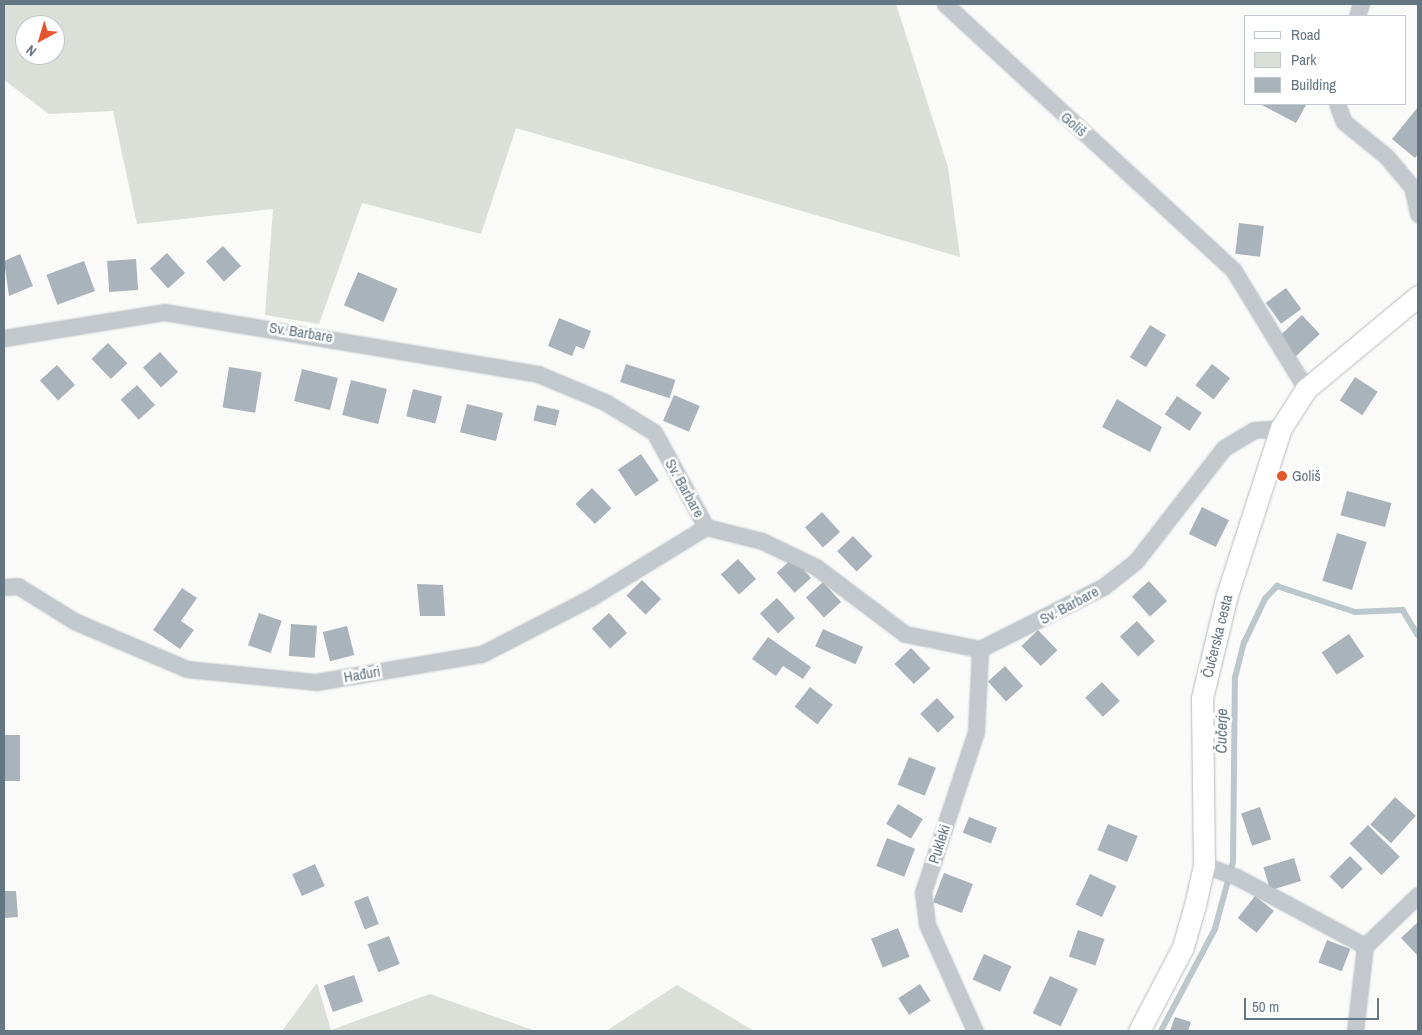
<!DOCTYPE html>
<meta charset="utf-8">
<style>
body{margin:0}
#map{position:relative;width:1422px;height:1035px;overflow:hidden;background:#fafaf8;font-family:"Archivo Narrow",sans-serif}
div>[style]{position:absolute}
[style*='--x']{left:calc(var(--x)*1px);top:calc(var(--y)*1px);width:calc(var(--w)*1px);rotate:calc(var(--a)*1deg)}
.green>*{inset:0;background:#dadfd7}
.stream>*{height:5.5px;margin:-2.75px;padding:0 2.75px;transform-origin:2.75px;border-radius:2.75px;background:#bbc7cb}
.building>*{inset:0;background:#aab3b9;transform-origin:0 0}
.roads{filter:drop-shadow(0 0 1px #b3babf) drop-shadow(0 0 1px #b3babf)}
.street>*{height:15px;margin:-7.5px;padding:0 7.5px;transform-origin:7.5px;border-radius:7.5px;background:#c3c8cc}
.secondary>*{height:21px;margin:-10.5px;padding:0 10.5px;transform-origin:10.5px;border-radius:10.5px;background:#fff}
.dots>*{width:14px;height:14px;translate:-50% -50%;box-sizing:border-box;border:2px solid #fff;border-radius:50%}
span{translate:-50% -50%;white-space:nowrap;text-align:center;line-height:1.15;-webkit-text-stroke:5px #fff;paint-order:stroke}
.street-label{font-size:15px;color:#657683}
.poi-label{font-size:15px;color:#657683}
.left{translate:0 -50%;text-align:left}
.water-label{font-size:16px;color:#60757c;font-style:italic}
.frame{position:absolute;inset:0;border:5px solid #657683;pointer-events:none}
.legend{position:absolute;left:1244px;top:15px;width:162px;height:90px;box-sizing:border-box;background:#fff;border:1px solid #c1c8cd;margin:0;padding:6px 9px;list-style:none;font-size:15px;color:#657683}
.legend li{display:flex;align-items:center;gap:10px;height:25px}
.legend b{width:25px;border:1px solid #c1c8cd}
.north{position:absolute;left:15px;top:15px;width:50px;height:50px;box-sizing:border-box;background:#fff;border:1px solid #c1c8cd;border-radius:50%;rotate:219deg;font-size:14px;font-weight:700;line-height:20px;text-align:center;color:#657683}
.north::after{content:'';display:block;margin:auto;width:18px;height:22px;background:#e4572e;clip-path:polygon(50% 0,100% 100%,50% 72%,0 100%)}
.scale{position:absolute;left:1244px;top:998px;width:135px;height:22px;box-sizing:border-box;border:2px solid #657683;border-top:0;padding-left:6px;font-size:15px;line-height:18px;white-space:nowrap;color:#657683;-webkit-text-stroke:4px #fff;paint-order:stroke}
</style>
<div id="map">
<div class="green">
<i style="clip-path:polygon(evenodd,4px 4px,896px 4px,948px 167px,960px 257px,516px 128px,481px 234px,362px 203px,319px 324px,265px 315px,273px 209px,137px 224px,113px 111px,49px 114px,4px 80px,4px 4px,25px 25px,55px 25px,55px 55px,25px 55px,25px 25px)"></i>
<i style="clip-path:polygon(317px 983px,331px 1030px,430px 994px,536px 1031px,282px 1031px)"></i>
<i style="clip-path:polygon(677px 985px,754px 1031px,606px 1031px)"></i>
</div>
<div class="stream">
<i style="--x:1161;--y:1031;--w:115;--a:-62.1"></i>
<i style="--x:1215;--y:929;--w:69;--a:-75"></i>
<i style="--x:1233;--y:862;--w:184;--a:-89.4"></i>
<i style="--x:1235;--y:678;--w:36;--a:-76"></i>
<i style="--x:1244;--y:643;--w:49;--a:-64.5"></i>
<i style="--x:1265;--y:599;--w:18;--a:-47"></i>
<i style="--x:1277;--y:586;--w:82;--a:18.4"></i>
<i style="--x:1355;--y:612;--w:48;--a:-2.4"></i>
<i style="--x:1403;--y:610;--w:29;--a:59"></i>
</div>
<div class="building">
<i style="clip-path:polygon(1260px 104px,1304px 104px,1306px 105px,1296px 123px)"></i>
<i style="clip-path:polygon(1418px 107px,1418px 154px,1415px 158px,1392px 139px)"></i>
<i style="left:1239px;top:223px;width:25px;height:31px;rotate:7deg"></i>
<i style="left:223px;top:246px;width:27px;height:23px;rotate:48deg"></i>
<i style="left:167px;top:253px;width:27px;height:23px;rotate:48deg"></i>
<i style="clip-path:polygon(20px 254px,33px 286px,9px 296px,4px 261px)"></i>
<i style="left:136px;top:259px;width:31px;height:29px;rotate:86deg"></i>
<i style="left:84px;top:261px;width:32px;height:40px;rotate:70deg"></i>
<i style="left:358px;top:272px;width:43px;height:36px;rotate:23deg"></i>
<i style="left:1286px;top:288px;width:26px;height:25px;rotate:54deg"></i>
<i style="left:1302px;top:315px;width:26px;height:33px;rotate:47deg"></i>
<i style="clip-path:polygon(559px 318px,591px 331px,584px 349px,576px 346px,572px 356px,548px 346px)"></i>
<i style="left:1150px;top:325px;width:19px;height:38px;rotate:32deg"></i>
<i style="left:108px;top:343px;width:28px;height:23px;rotate:46deg"></i>
<i style="left:160px;top:352px;width:27px;height:23px;rotate:48deg"></i>
<i style="left:626px;top:364px;width:52px;height:19px;rotate:18deg"></i>
<i style="left:1212px;top:364px;width:23px;height:27px;rotate:38deg"></i>
<i style="left:57px;top:365px;width:27px;height:23px;rotate:48deg"></i>
<i style="left:229px;top:367px;width:33px;height:41px;rotate:9deg"></i>
<i style="left:302px;top:369px;width:37px;height:33px;rotate:14deg"></i>
<i style="left:1355px;top:377px;width:27px;height:28px;rotate:33deg"></i>
<i style="left:351px;top:380px;width:37px;height:36px;rotate:14deg"></i>
<i style="left:137px;top:385px;width:27px;height:22px;rotate:48deg"></i>
<i style="left:413px;top:389px;width:30px;height:28px;rotate:14deg"></i>
<i style="left:674px;top:395px;width:28px;height:28px;rotate:23deg"></i>
<i style="left:1177px;top:396px;width:30px;height:22px;rotate:34deg"></i>
<i style="clip-path:polygon(1117px 399px,1162px 427px,1150px 452px,1102px 427px)"></i>
<i style="left:467px;top:404px;width:37px;height:29px;rotate:14deg"></i>
<i style="left:537px;top:405px;width:23px;height:16px;rotate:13deg"></i>
<i style="left:641px;top:454px;width:32px;height:28px;rotate:56deg"></i>
<i style="left:592px;top:488px;width:28px;height:23px;rotate:46deg"></i>
<i style="left:1347px;top:491px;width:46px;height:25px;rotate:15deg"></i>
<i style="left:1202px;top:507px;width:30px;height:30px;rotate:26deg"></i>
<i style="left:822px;top:512px;width:27px;height:23px;rotate:48deg"></i>
<i style="left:1337px;top:533px;width:31px;height:50px;rotate:17deg"></i>
<i style="left:853px;top:536px;width:28px;height:22px;rotate:46deg"></i>
<i style="left:793px;top:558px;width:27px;height:22px;rotate:48deg"></i>
<i style="left:738px;top:559px;width:27px;height:23px;rotate:48deg"></i>
<i style="left:642px;top:580px;width:27px;height:22px;rotate:45deg"></i>
<i style="left:1149px;top:581px;width:27px;height:23px;rotate:48deg"></i>
<i style="left:823px;top:582px;width:27px;height:23px;rotate:48deg"></i>
<i style="clip-path:polygon(417px 584px,443px 585px,445px 616px,420px 616px)"></i>
<i style="clip-path:polygon(182px 588px,197px 598px,181px 621px,194px 630px,180px 649px,153px 630px)"></i>
<i style="left:777px;top:598px;width:27px;height:23px;rotate:48deg"></i>
<i style="left:259px;top:613px;width:24px;height:34px;rotate:19deg"></i>
<i style="left:609px;top:613px;width:27px;height:23px;rotate:48deg"></i>
<i style="left:1137px;top:621px;width:27px;height:23px;rotate:48deg"></i>
<i style="left:291px;top:624px;width:26px;height:32px;rotate:4deg"></i>
<i style="left:347px;top:626px;width:30px;height:25px;rotate:76deg"></i>
<i style="left:823px;top:629px;width:44px;height:19px;rotate:24deg"></i>
<i style="left:1038px;top:630px;width:28px;height:23px;rotate:46deg"></i>
<i style="left:1349px;top:634px;width:27px;height:33px;rotate:56deg"></i>
<i style="clip-path:polygon(768px 637px,811px 667px,803px 679px,783px 666px,776px 676px,752px 659px)"></i>
<i style="left:911px;top:648px;width:28px;height:23px;rotate:46deg"></i>
<i style="left:1005px;top:666px;width:27px;height:23px;rotate:48deg"></i>
<i style="left:1102px;top:682px;width:26px;height:23px;rotate:47deg"></i>
<i style="left:810px;top:687px;width:29px;height:25px;rotate:38deg"></i>
<i style="left:937px;top:698px;width:26px;height:23px;rotate:47deg"></i>
<i style="left:4px;top:735px;width:16px;height:46px"></i>
<i style="left:909px;top:757px;width:29px;height:30px;rotate:22deg"></i>
<i style="left:1395px;top:797px;width:28px;height:37px;rotate:42deg"></i>
<i style="left:898px;top:804px;width:29px;height:23px;rotate:31deg"></i>
<i style="left:1260px;top:807px;width:34px;height:20px;rotate:71deg"></i>
<i style="left:969px;top:817px;width:30px;height:17px;rotate:21deg"></i>
<i style="left:1108px;top:824px;width:32px;height:28px;rotate:22deg"></i>
<i style="left:1368px;top:825px;width:45px;height:26px;rotate:45deg"></i>
<i style="left:887px;top:838px;width:30px;height:30px;rotate:21deg"></i>
<i style="left:1350px;top:856px;width:18px;height:29px;rotate:45deg"></i>
<i style="left:1294px;top:858px;width:24px;height:32px;rotate:73deg"></i>
<i style="left:315px;top:864px;width:24px;height:25px;rotate:66deg"></i>
<i style="left:944px;top:873px;width:31px;height:31px;rotate:21deg"></i>
<i style="left:1090px;top:874px;width:29px;height:34px;rotate:25deg"></i>
<i style="clip-path:polygon(4px 891px,16px 891px,18px 917px,4px 918px)"></i>
<i style="left:368px;top:896px;width:30px;height:15px;rotate:69deg"></i>
<i style="left:1255px;top:896px;width:24px;height:28px;rotate:38deg"></i>
<i style="clip-path:polygon(1418px 922px,1418px 956px,1401px 938px)"></i>
<i style="left:898px;top:928px;width:31px;height:29px;rotate:68deg"></i>
<i style="left:1078px;top:930px;width:28px;height:28px;rotate:19deg"></i>
<i style="left:389px;top:936px;width:30px;height:23px;rotate:69deg"></i>
<i style="left:1327px;top:940px;width:25px;height:24px;rotate:21deg"></i>
<i style="left:984px;top:954px;width:30px;height:28px;rotate:24deg"></i>
<i style="left:354px;top:975px;width:28px;height:32px;rotate:71deg"></i>
<i style="left:1050px;top:976px;width:31px;height:41px;rotate:25deg"></i>
<i style="left:920px;top:984px;width:20px;height:26px;rotate:57deg"></i>
<i style="clip-path:polygon(1175px 1017px,1191px 1022px,1188px 1031px,1170px 1031px)"></i>
</div>
<div class="roads">
<div class="street">
<i style="--x:945;--y:4;--w:393;--a:42.7"></i>
<i style="--x:1234;--y:271;--w:138;--a:58.6"></i>
<i style="--x:1357;--y:16;--w:13;--a:-72"></i>
<i style="--x:1337;--y:104;--w:19;--a:69"></i>
<i style="--x:1344;--y:122;--w:54;--a:39"></i>
<i style="--x:1386;--y:156;--w:40;--a:50"></i>
<i style="--x:1412;--y:187;--w:28;--a:77"></i>
<i style="--x:4;--y:338;--w:162;--a:-9.2"></i>
<i style="--x:164;--y:312;--w:379;--a:9.4"></i>
<i style="--x:538;--y:374;--w:73;--a:22.7"></i>
<i style="--x:605;--y:402;--w:57;--a:31.5"></i>
<i style="--x:654;--y:432;--w:108;--a:61.3"></i>
<i style="--x:706;--y:527;--w:58;--a:14"></i>
<i style="--x:762;--y:541;--w:60;--a:25.7"></i>
<i style="--x:816;--y:567;--w:111;--a:37"></i>
<i style="--x:905;--y:634;--w:76;--a:11.3"></i>
<i style="--x:980;--y:649;--w:138;--a:-26.8"></i>
<i style="--x:1103;--y:587;--w:42;--a:-38.2"></i>
<i style="--x:1136;--y:561;--w:143;--a:-52.1"></i>
<i style="--x:1224;--y:448;--w:35;--a:-31"></i>
<i style="--x:1254;--y:430;--w:27;--a:-4"></i>
<i style="--x:4;--y:587;--w:14;--a:-4"></i>
<i style="--x:18;--y:586;--w:66;--a:32"></i>
<i style="--x:74;--y:621;--w:123;--a:23"></i>
<i style="--x:187;--y:669;--w:130;--a:5.8"></i>
<i style="--x:316;--y:682;--w:168;--a:-9.6"></i>
<i style="--x:482;--y:654;--w:124;--a:-27.4"></i>
<i style="--x:592;--y:597;--w:134;--a:-31.6"></i>
<i style="--x:1204;--y:865;--w:35;--a:20"></i>
<i style="--x:1237;--y:877;--w:145;--a:28.3"></i>
<i style="--x:1365;--y:946;--w:86;--a:96.7"></i>
<i style="--x:1365;--y:946;--w:74;--a:-43.9"></i>
<i style="--x:975;--y:1031;--w:117;--a:-114.2"></i>
<i style="--x:927;--y:924;--w:32;--a:-97"></i>
<i style="--x:923;--y:892;--w:169;--a:-71.7"></i>
<i style="--x:976;--y:732;--w:83;--a:-87.2"></i>
</div>
<div class="secondary">
<i style="--x:1139;--y:1031;--w:95;--a:-62.4"></i>
<i style="--x:1183;--y:947;--w:44;--a:-74.1"></i>
<i style="--x:1195;--y:905;--w:41;--a:-77.3"></i>
<i style="--x:1204;--y:865;--w:167;--a:-90.7"></i>
<i style="--x:1202;--y:698;--w:106;--a:-76.4"></i>
<i style="--x:1227;--y:595;--w:176;--a:-72.1"></i>
<i style="--x:1281;--y:428;--w:46;--a:-57.3"></i>
<i style="--x:1306;--y:389;--w:146;--a:-39.7"></i>
</div>
</div>
<div class="dots">
<i style="left:1282px;top:476px;background:#e4572e"></i>
</div>
<div class="street-label">
<span style="left:1074px;top:124px;rotate:41deg">Goliš</span>
<span style="left:301px;top:332px;rotate:9deg">Sv. Barbare</span>
<span style="left:685px;top:488px;rotate:61deg">Sv. Barbare</span>
<span style="left:1069px;top:605px;rotate:-28deg">Sv. Barbare</span>
<span style="left:1217px;top:636px;rotate:-76deg">Čučerska cesta</span>
<span style="left:362px;top:674px;rotate:-10deg">Hađuri</span>
<span style="left:939px;top:844px;rotate:-72deg">Pukleki</span>
</div>
<div class="poi-label">
<span class="left" style="left:1292px;top:476px">Goliš</span>
</div>
<div class="water-label">
<span style="left:1221px;top:731px;rotate:-89deg">Čučerje</span>
</div>
<div class="frame"></div>
<ul class="legend">
<li><b style="height:6px;background:#fff"></b>Road</li>
<li><b style="height:14px;background:#dadfd7"></b>Park</li>
<li><b style="height:14px;background:#aab3b9"></b>Building</li>
</ul>
<div class="north">N</div>
<div class="scale">50 m</div>
</div>
